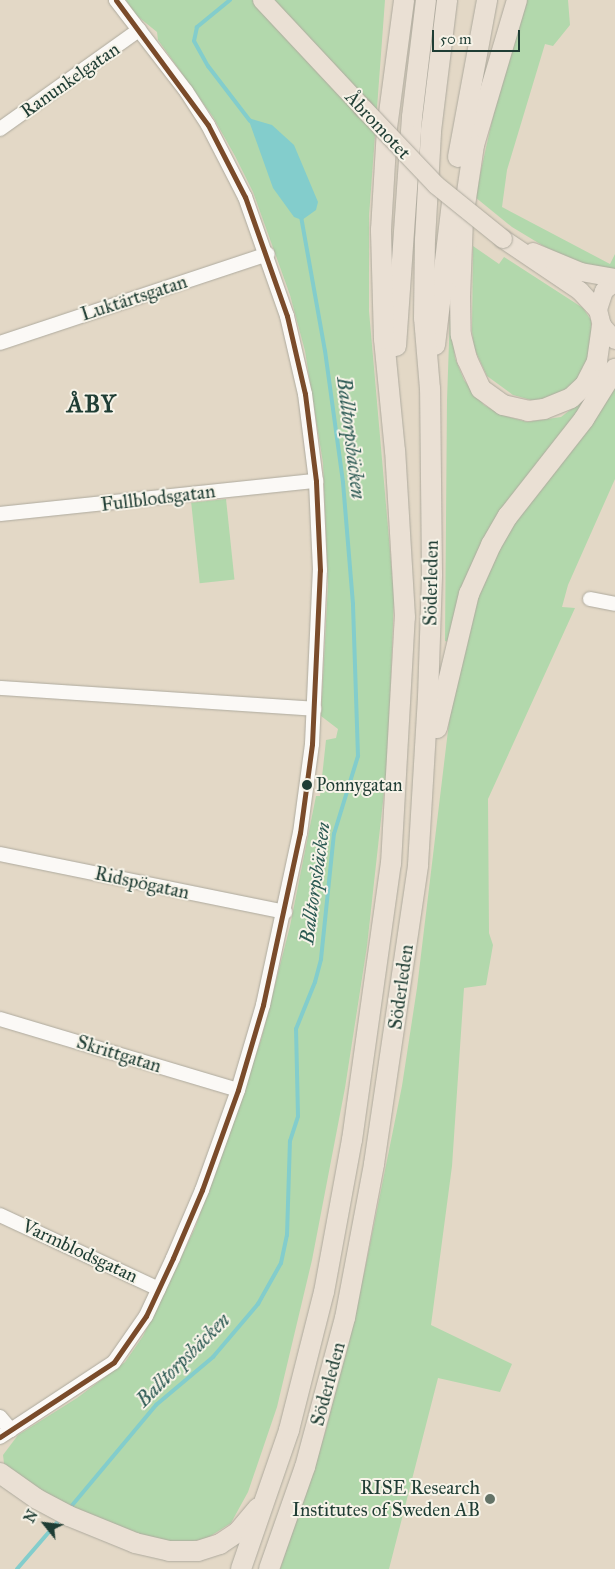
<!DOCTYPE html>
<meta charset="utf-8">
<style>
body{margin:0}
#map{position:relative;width:615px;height:1569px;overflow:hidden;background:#e3d8c6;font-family:"IM FELL Great Primer",serif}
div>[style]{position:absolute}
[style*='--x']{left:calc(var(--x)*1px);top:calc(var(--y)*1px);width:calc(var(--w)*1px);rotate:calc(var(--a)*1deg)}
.green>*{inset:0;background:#b2d8ac;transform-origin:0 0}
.water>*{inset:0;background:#83cdcc}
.stream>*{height:4px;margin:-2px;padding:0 2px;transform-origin:2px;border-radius:2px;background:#83cdcc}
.roads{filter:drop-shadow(0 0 1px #aeaa9e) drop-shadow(0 0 1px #aeaa9e)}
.minor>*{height:14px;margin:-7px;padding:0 7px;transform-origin:7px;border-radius:7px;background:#fbf9f6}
.major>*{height:18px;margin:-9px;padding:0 9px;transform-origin:9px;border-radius:9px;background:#eae0d4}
.highway>*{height:20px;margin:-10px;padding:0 10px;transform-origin:10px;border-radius:10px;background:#eae0d4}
.bridges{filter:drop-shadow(0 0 1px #aeaa9e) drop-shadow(0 0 1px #aeaa9e)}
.major-bridge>*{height:18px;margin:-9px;padding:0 9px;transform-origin:9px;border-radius:9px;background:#eae0d4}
.bus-1>*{height:5px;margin:-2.5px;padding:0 2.5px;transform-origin:2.5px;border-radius:2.5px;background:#7a4b2a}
.dots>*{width:14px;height:14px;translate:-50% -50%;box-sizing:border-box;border:2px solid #f7f3e8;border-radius:50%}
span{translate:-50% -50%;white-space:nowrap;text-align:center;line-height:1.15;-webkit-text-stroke:4px #f7f3e8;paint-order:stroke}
.bus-label{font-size:18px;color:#1f3d34}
.left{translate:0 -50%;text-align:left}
.street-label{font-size:19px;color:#1f3d34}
.poi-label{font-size:19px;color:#1f3d34}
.right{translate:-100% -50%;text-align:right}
.water-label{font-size:20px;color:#2b5953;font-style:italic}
.district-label{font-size:24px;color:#1f3d34;font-weight:700;letter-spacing:1px}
.north{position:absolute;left:20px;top:1499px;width:50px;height:50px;-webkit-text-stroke:4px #f7f3e8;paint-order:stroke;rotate:299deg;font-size:14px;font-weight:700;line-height:20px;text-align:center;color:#1f3d34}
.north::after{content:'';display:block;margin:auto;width:18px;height:22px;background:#1f3d34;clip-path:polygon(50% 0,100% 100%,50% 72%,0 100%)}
.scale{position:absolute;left:432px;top:30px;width:88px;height:22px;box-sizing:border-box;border:2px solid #1f3d34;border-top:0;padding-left:6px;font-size:15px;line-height:18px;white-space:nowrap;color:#1f3d34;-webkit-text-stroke:4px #f7f3e8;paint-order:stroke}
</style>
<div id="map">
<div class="green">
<i style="clip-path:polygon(126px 0,385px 0,369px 216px,369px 311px,394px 596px,388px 756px,367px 946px,345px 1088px,312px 1260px,277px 1407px,248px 1492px,231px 1523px,206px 1539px,173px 1544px,114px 1529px,5px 1471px,3px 1455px,18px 1435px,77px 1398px,125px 1362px,143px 1336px,195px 1228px,261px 1040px,290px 926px,316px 796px,320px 796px,326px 740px,336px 738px,338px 729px,321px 716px,328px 584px,323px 463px,305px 351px,290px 295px,253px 192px,235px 156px,213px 117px,158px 40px,157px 32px,136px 15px)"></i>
<i style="clip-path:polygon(527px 0,568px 0,570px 25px,553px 46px,545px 44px,507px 170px,502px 207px,610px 264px,615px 254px,615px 269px,589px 267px,550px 250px,512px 227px,475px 197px,500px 85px)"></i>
<i style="clip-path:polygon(473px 246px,499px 264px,504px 257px,583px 308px,591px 320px,592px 352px,572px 389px,547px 400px,531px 400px,513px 395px,487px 376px,474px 348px,472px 331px)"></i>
<i style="clip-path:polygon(450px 313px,455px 358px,464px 380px,484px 405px,502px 415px,527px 422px,561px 417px,591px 394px,496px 520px,448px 642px,445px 641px,447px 400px)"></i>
<i style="clip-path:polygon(615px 387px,615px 479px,568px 585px,562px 607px,575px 608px,488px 799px,489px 933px,493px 945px,486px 985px,464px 988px,452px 1166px,431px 1325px,512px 1364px,500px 1392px,438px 1378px,389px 1569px,280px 1569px,325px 1433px,365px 1269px,402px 1086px,417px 988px,450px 714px,471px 613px,509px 527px)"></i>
<i style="left:226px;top:499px;width:81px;height:35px;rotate:84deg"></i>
</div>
<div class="water">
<i style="clip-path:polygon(248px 118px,272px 125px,294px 145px,318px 202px,316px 210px,302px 220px,294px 217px,273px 188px)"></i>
</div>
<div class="stream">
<i style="--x:230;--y:0;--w:43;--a:140.7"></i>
<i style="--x:197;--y:27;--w:14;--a:102"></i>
<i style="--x:194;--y:41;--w:29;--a:61"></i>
<i style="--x:208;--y:66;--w:69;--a:52.6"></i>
<i style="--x:69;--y:1509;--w:136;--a:-50.1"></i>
<i style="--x:156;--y:1405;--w:75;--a:-40.1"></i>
<i style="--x:213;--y:1357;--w:70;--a:-49.7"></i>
<i style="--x:258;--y:1304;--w:47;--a:-60.7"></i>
<i style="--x:281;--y:1263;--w:29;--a:-78"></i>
<i style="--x:287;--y:1235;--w:94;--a:-88.2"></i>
<i style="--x:290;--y:1141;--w:26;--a:-72"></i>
<i style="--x:298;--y:1116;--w:87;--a:-91.3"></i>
<i style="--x:296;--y:1029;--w:51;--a:-68"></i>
<i style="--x:315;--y:982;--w:24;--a:-75"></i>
<i style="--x:321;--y:959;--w:126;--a:-84.1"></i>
<i style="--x:334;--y:834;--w:82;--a:-72.9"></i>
<i style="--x:358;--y:756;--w:152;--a:-91.9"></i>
<i style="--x:353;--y:604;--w:122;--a:-94.7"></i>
<i style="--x:343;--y:482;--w:132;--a:-97.8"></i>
<i style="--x:325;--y:351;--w:137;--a:-100.1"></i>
<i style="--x:17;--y:1569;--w:67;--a:-49.2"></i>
</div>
<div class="roads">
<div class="minor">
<i style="--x:0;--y:129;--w:171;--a:-35.5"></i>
<i style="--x:0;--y:343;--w:282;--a:-18.4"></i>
<i style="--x:0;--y:514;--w:318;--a:-6"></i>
<i style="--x:590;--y:599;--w:25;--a:11"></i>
<i style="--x:0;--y:688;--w:315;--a:3.8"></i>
<i style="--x:0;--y:854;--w:291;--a:11.5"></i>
<i style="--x:0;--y:1019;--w:248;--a:16.6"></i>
<i style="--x:0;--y:1215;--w:175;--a:25"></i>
<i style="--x:0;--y:1417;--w:17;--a:50"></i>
<i style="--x:0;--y:1437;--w:136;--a:-33.3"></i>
<i style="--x:114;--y:1362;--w:56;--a:-55.2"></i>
<i style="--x:146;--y:1316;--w:64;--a:-65"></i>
<i style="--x:173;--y:1258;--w:74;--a:-66.9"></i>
<i style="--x:202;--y:1190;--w:106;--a:-70.2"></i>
<i style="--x:238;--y:1090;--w:89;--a:-73.6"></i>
<i style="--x:263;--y:1005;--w:176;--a:-77.9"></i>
<i style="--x:300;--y:833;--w:90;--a:-82.3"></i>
<i style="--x:312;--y:744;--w:174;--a:-87.4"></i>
<i style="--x:320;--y:570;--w:89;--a:-92.6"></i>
<i style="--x:316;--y:481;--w:88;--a:-97.2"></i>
<i style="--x:305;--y:394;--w:80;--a:-103"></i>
<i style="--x:287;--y:316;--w:126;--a:-109.4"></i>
<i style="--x:245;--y:197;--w:81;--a:-117.2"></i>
<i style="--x:208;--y:125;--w:40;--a:-122.9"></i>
<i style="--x:186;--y:91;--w:115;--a:-127.6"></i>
</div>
<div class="major">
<i style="--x:262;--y:0;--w:148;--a:46.9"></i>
<i style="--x:503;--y:239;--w:93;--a:34"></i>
<i style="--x:580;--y:291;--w:26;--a:47"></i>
<i style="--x:533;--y:252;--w:52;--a:22.6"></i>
<i style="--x:581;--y:272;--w:35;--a:10"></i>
<i style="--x:615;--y:282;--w:14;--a:141"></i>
<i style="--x:604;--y:291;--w:20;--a:108"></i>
<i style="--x:598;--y:310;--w:16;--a:76"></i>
<i style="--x:602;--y:326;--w:19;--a:47"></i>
</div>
<div class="highway">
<i style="--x:517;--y:0;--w:151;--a:106.5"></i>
<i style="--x:474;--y:145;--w:75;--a:98.5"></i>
<i style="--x:463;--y:219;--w:77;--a:92.2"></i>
<i style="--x:460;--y:296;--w:39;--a:89"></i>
<i style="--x:461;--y:335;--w:25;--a:76"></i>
<i style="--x:467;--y:359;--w:33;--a:65"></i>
<i style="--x:481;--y:389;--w:27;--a:36"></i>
<i style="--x:503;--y:405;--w:26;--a:13"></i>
<i style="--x:528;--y:411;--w:16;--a:-7"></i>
<i style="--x:544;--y:409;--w:29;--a:-22"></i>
<i style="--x:571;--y:398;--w:19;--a:-43"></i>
<i style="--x:585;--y:385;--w:27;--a:-63"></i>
<i style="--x:597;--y:361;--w:35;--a:-82"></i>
<i style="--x:458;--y:157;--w:160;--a:-79.5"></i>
<i style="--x:435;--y:345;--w:143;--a:-83.2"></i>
<i style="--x:396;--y:346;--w:230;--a:-86"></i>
<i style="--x:412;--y:117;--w:118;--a:-83.2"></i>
<i style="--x:437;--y:728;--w:138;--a:-76.6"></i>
<i style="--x:469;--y:594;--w:54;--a:-65.8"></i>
<i style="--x:491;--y:545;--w:34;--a:-60"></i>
<i style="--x:508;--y:516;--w:123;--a:-51.9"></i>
<i style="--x:584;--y:419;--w:59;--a:-58.2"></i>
<i style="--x:0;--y:1473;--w:45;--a:35.1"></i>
<i style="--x:37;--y:1499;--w:36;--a:28"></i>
<i style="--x:69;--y:1516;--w:71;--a:22.2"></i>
<i style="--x:135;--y:1543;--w:35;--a:13"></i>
<i style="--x:169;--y:1551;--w:29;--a:0"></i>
<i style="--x:198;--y:1551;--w:23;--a:-18"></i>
<i style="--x:220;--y:1544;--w:22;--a:-34"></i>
<i style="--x:238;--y:1532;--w:31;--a:-50"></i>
<i style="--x:241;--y:1569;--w:147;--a:-70.9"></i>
<i style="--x:289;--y:1430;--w:142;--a:-75.8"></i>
<i style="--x:324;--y:1292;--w:155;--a:-79.6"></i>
<i style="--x:352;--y:1140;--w:279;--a:-82"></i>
<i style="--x:391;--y:864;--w:247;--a:-86.8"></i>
<i style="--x:405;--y:617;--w:166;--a:-93.4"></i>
<i style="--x:395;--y:451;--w:113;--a:-95.6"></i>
<i style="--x:384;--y:339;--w:109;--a:-91.6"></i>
<i style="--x:381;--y:230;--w:102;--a:-86.6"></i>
<i style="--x:387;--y:128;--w:129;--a:-82.4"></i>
<i style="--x:269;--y:1569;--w:108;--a:-70.6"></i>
<i style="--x:305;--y:1467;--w:154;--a:-75"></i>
<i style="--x:345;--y:1318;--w:157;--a:-79.3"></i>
<i style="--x:374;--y:1164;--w:302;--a:-81.6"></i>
<i style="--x:418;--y:865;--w:168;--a:-86.6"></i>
<i style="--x:428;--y:697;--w:123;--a:-88.1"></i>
<i style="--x:432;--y:574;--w:185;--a:-90.6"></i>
<i style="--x:430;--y:389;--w:71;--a:-94.8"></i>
<i style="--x:424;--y:318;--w:78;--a:-89.3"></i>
<i style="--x:425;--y:240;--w:109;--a:-86.8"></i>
<i style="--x:431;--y:131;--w:132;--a:-83"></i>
</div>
</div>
<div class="bridges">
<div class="major-bridge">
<i style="--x:363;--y:108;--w:106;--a:46.5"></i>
<i style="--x:436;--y:185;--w:86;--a:38.9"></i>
</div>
</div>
<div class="bus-1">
<i style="--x:0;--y:1437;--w:136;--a:-33.3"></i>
<i style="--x:114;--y:1362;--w:56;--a:-55.2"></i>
<i style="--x:146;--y:1316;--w:64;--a:-65"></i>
<i style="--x:173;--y:1258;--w:74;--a:-66.9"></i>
<i style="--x:202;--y:1190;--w:106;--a:-70.2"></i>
<i style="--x:238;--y:1090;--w:89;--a:-73.6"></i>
<i style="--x:263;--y:1005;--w:176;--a:-77.9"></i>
<i style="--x:300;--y:833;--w:90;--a:-82.3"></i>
<i style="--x:312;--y:744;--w:174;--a:-87.4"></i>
<i style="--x:320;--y:570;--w:89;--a:-92.6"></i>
<i style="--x:316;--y:481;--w:88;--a:-97.2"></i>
<i style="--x:305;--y:394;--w:80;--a:-103"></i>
<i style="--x:287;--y:316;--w:126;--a:-109.4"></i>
<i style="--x:245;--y:197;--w:81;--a:-117.2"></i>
<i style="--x:208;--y:125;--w:155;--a:-126.4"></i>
</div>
<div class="dots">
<i style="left:307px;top:785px;background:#1f3d34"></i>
<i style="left:490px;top:1499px;background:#647367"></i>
</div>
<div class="bus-label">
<span class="left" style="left:316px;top:785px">Ponnygatan</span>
</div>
<div class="street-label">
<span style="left:70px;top:80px;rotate:-35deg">Ranunkelgatan</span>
<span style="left:378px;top:125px;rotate:47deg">Åbromotet</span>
<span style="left:134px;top:298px;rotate:-18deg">Luktärtsgatan</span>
<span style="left:158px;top:498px;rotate:-7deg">Fullblodsgatan</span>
<span style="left:431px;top:583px;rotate:-89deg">Söderleden</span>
<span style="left:142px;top:883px;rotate:12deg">Ridspögatan</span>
<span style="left:401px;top:987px;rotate:-82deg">Söderleden</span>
<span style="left:119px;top:1054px;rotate:17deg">Skrittgatan</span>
<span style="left:80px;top:1251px;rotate:25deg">Varmblodsgatan</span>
<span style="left:328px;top:1384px;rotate:-75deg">Söderleden</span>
</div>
<div class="poi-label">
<span class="right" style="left:480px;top:1499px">RISE Research<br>Institutes of Sweden AB</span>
</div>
<div class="water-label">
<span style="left:351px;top:438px;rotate:83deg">Balltorpsbäcken</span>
<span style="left:315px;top:883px;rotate:-82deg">Balltorpsbäcken</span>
<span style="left:183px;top:1360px;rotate:-45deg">Balltorpsbäcken</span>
</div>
<div class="district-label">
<span style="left:92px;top:405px">ÅBY</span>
</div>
<div class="north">N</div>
<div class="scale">50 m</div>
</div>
